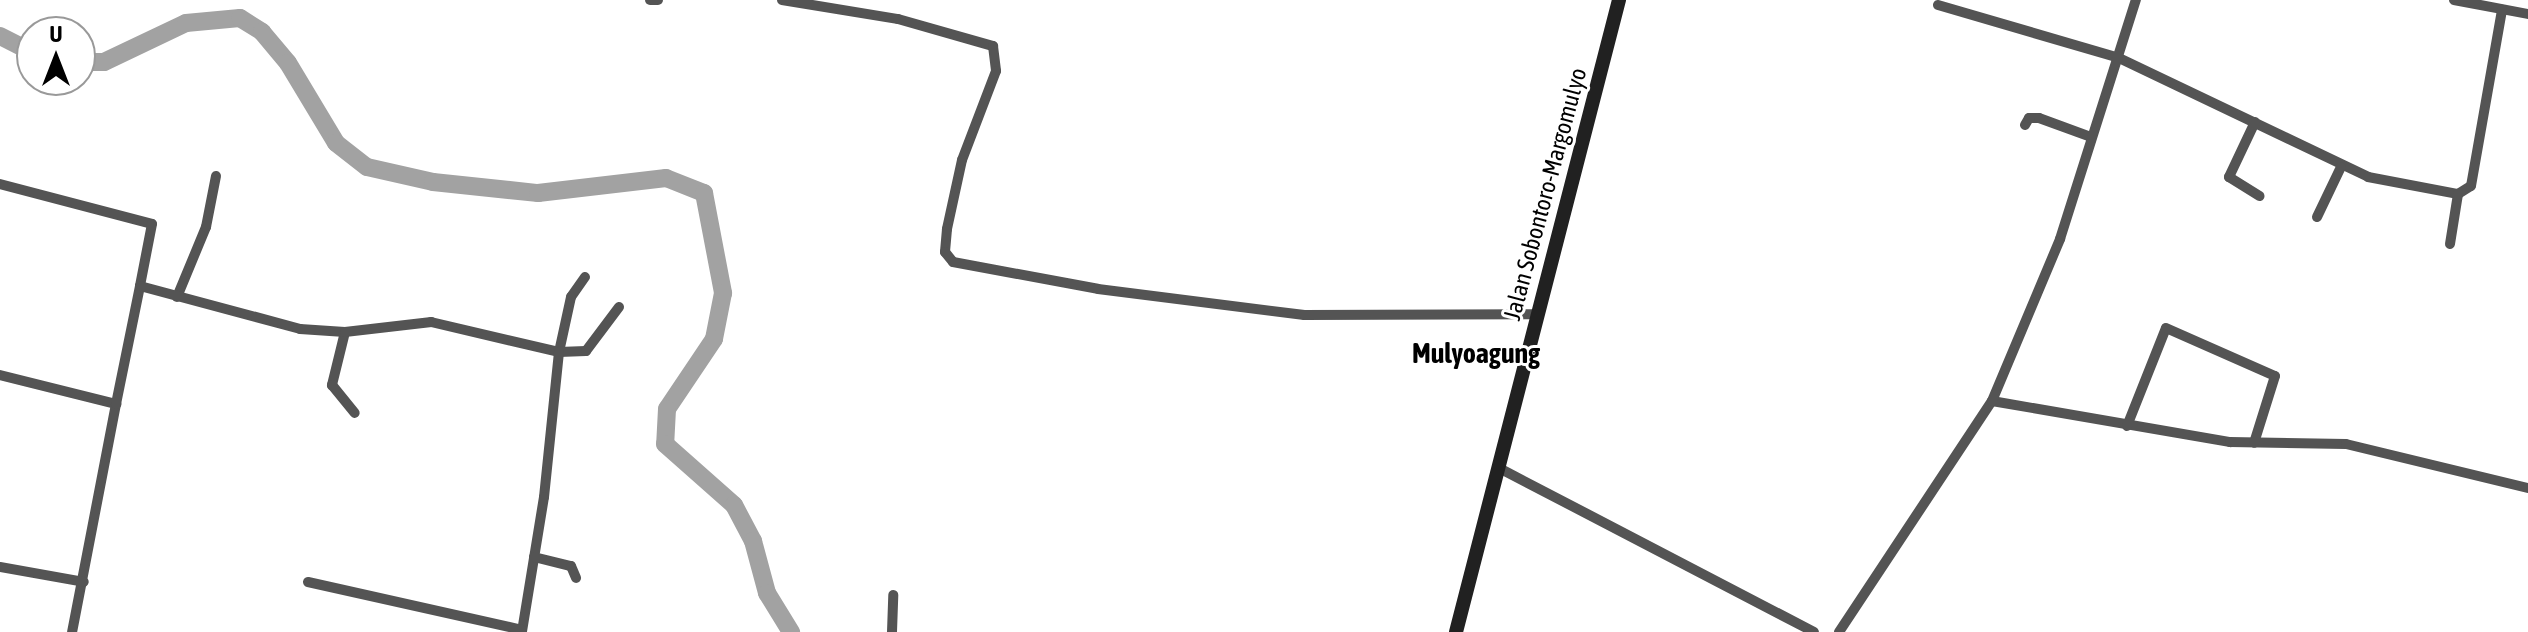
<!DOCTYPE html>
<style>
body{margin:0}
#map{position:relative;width:2528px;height:632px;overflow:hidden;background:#fff;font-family:"Asap Condensed",sans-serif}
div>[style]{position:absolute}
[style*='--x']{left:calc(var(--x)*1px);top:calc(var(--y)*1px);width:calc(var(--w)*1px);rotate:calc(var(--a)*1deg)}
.river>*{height:18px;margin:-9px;padding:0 9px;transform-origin:9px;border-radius:9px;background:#a2a2a2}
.street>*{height:10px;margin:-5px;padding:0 5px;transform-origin:5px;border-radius:5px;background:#545454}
.secondary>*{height:14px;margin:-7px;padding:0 7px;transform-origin:7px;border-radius:7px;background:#212121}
span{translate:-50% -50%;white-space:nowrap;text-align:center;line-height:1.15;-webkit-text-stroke:6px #fff;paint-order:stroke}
.street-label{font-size:24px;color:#000}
.quarter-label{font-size:28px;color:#000;font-weight:700}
.north{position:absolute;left:16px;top:16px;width:80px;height:80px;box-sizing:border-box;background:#fff;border:2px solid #999;border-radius:50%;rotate:0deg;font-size:22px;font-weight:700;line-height:32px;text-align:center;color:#000}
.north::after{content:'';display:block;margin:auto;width:28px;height:36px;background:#000;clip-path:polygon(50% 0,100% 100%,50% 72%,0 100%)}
</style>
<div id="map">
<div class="river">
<i style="--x:0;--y:36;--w:36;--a:27"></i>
<i style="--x:80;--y:62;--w:24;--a:0"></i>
<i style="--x:104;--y:62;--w:91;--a:-25.4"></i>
<i style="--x:186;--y:23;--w:54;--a:-5.3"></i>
<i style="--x:240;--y:18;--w:26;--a:32"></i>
<i style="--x:262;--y:32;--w:40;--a:50"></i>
<i style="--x:288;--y:63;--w:93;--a:59"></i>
<i style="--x:336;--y:143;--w:39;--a:38"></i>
<i style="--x:367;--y:167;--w:68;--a:12.8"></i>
<i style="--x:433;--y:182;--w:106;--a:6"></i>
<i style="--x:538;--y:193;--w:129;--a:-6.7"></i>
<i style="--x:666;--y:178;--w:41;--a:21.5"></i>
<i style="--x:704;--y:193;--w:102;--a:79.2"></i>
<i style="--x:723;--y:293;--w:47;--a:101.1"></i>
<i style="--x:714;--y:339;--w:84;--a:123.9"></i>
<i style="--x:667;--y:409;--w:35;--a:93"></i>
<i style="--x:665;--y:444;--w:92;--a:41.5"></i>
<i style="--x:734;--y:505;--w:41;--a:62.2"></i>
<i style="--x:753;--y:541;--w:54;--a:74.9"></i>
<i style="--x:767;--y:593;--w:46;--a:58.4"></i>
</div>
<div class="street">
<i style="--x:650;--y:0;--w:8;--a:0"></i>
<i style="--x:782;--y:0;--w:118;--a:9.3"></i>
<i style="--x:898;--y:19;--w:99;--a:15.9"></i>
<i style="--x:993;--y:46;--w:25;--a:83"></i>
<i style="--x:996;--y:71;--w:95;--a:110.9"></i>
<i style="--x:962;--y:160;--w:71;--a:102.3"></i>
<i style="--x:947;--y:229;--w:23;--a:95"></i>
<i style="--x:945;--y:252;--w:13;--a:51"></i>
<i style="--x:953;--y:262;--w:147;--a:10.5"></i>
<i style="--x:1098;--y:289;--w:208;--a:7.2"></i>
<i style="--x:1304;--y:315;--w:232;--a:-0.2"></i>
<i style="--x:2454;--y:0;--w:75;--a:10.7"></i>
<i style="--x:1938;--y:5;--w:189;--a:16.3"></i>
<i style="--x:2119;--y:58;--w:276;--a:25.5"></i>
<i style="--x:2368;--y:177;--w:92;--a:10.7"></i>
<i style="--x:2458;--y:194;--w:15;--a:-32"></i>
<i style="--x:2471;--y:186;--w:179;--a:-80"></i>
<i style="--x:2255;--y:122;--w:61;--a:115.3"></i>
<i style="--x:2229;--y:177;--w:36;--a:32"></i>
<i style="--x:2025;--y:125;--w:8;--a:-60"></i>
<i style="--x:2029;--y:118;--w:10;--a:0"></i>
<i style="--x:2039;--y:118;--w:55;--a:20.1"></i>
<i style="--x:0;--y:184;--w:157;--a:14.7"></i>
<i style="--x:152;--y:224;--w:63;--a:101"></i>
<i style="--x:2317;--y:217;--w:55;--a:-64.4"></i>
<i style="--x:2450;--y:244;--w:51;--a:-80.9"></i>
<i style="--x:585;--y:277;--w:24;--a:125"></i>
<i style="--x:571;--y:297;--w:56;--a:102.3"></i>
<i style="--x:559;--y:352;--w:27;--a:-2"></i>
<i style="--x:586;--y:351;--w:55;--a:-53.1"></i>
<i style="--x:177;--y:297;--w:76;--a:-67.5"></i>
<i style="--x:206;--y:227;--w:52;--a:-78.9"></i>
<i style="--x:345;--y:332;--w:55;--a:103.8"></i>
<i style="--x:332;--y:385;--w:36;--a:51"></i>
<i style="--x:0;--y:375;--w:120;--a:14"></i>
<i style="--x:116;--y:404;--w:232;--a:100.9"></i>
<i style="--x:1992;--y:401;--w:242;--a:9.8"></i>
<i style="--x:2230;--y:442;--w:116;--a:1"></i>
<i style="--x:2346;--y:444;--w:187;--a:13.6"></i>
<i style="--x:116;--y:404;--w:120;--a:-78.5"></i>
<i style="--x:140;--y:286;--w:166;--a:15"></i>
<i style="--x:300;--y:329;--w:45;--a:3.8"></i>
<i style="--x:345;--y:332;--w:87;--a:-6.6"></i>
<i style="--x:431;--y:322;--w:131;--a:13.2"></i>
<i style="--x:559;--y:352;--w:146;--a:95.9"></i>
<i style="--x:544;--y:497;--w:137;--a:99.3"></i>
<i style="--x:2127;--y:426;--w:105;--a:-68.3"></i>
<i style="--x:2166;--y:328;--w:119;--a:23.8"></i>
<i style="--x:2275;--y:376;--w:70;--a:107.4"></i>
<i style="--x:1499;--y:468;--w:355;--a:27.5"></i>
<i style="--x:534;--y:557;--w:38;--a:14"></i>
<i style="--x:571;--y:566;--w:13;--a:67"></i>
<i style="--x:0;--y:567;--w:85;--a:10.1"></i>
<i style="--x:308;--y:582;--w:219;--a:12.6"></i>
<i style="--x:892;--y:632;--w:37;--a:-88"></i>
<i style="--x:1839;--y:632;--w:277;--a:-56.5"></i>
<i style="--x:1992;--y:401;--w:176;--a:-67.2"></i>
<i style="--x:2060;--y:239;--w:251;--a:-72.4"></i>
</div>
<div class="secondary">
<i style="--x:1456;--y:632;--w:653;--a:-75.54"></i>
</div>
<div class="street-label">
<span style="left:1545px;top:194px;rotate:-75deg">Jalan Sobontoro-Margomulyo</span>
</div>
<div class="quarter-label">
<span style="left:1476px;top:353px">Mulyoagung</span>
</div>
<div class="north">U</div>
</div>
